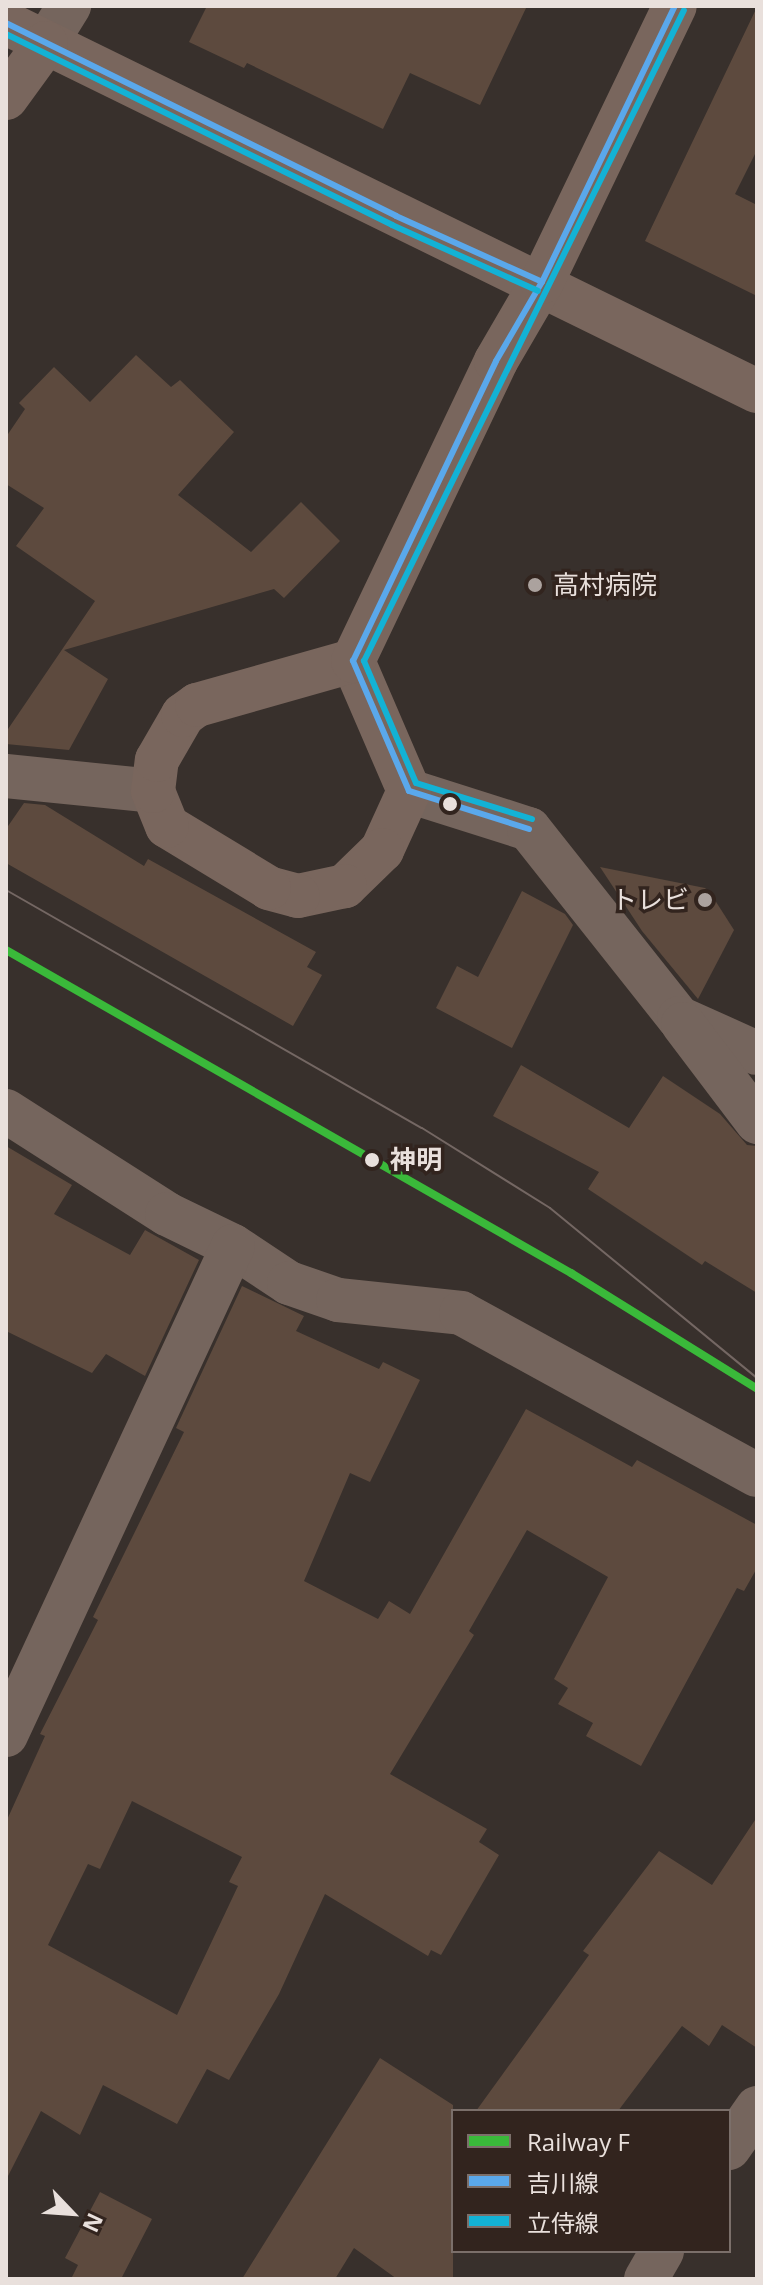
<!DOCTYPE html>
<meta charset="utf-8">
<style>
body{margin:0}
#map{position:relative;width:763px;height:2285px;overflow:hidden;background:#38302c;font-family:"Open Sans","Noto Sans JP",sans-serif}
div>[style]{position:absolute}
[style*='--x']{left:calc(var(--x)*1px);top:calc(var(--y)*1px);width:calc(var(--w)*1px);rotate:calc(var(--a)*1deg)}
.building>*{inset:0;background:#5d4a3e}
.street>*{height:44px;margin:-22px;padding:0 22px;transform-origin:22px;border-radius:22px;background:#75655d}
.secondary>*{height:44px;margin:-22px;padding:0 22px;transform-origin:22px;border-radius:22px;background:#79665d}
.tram>*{height:2px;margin:-1px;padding:0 1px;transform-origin:1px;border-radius:1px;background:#746763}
.bus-1>*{height:6px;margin:-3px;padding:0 3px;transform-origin:3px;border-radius:3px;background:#5aa8eb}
.bus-2>*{height:6px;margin:-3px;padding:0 3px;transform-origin:3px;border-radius:3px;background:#13b2d5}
.rail-1>*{height:8px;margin:-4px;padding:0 4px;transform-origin:4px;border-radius:4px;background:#3ab93a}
.dots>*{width:22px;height:22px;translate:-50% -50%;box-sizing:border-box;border:4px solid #32241e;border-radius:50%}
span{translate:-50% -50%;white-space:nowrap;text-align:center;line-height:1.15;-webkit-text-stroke:7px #32241e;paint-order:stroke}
.poi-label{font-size:26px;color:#e9e0dc}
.left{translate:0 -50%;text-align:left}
.right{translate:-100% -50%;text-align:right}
.stop-label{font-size:26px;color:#e9e0dc;font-weight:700}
.frame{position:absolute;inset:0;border:8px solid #e9e0dc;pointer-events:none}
.legend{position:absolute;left:451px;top:2109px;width:280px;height:144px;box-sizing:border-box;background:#32241e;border:2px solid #7b6f6a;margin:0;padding:10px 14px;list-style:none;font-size:24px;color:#e9e0dc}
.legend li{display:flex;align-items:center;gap:16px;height:40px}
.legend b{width:40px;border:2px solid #7b6f6a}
.north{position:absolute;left:32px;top:2173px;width:80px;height:80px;-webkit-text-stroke:6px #32241e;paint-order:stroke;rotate:115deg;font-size:22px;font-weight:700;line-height:32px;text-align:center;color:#e9e0dc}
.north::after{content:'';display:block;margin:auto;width:28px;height:36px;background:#e9e0dc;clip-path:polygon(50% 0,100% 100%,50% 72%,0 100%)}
</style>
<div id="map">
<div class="building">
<i style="clip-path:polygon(207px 6px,527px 6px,480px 105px,410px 73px,383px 129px,247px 63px,244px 68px,189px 42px)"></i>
<i style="clip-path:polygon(757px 7px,757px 150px,735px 194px,757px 205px,757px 296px,645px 241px)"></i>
<i style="clip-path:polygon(136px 355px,171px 387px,180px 380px,234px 432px,178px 495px,251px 552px,301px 502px,340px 541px,284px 598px,274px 589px,64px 650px,108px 679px,69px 750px,6px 744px,6px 732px,95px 601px,16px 546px,44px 508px,6px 484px,6px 437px,25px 409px,19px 403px,54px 367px,90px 402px)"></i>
<i style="clip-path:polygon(24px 803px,45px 805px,144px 866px,148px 859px,316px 952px,307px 967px,322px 975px,293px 1026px,6px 863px,6px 829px)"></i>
<i style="clip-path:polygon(600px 867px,705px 888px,711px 894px,734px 930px,698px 999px,642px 931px)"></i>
<i style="clip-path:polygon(522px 891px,565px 914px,573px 925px,512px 1048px,436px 1008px,457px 966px,478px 977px)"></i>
<i style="clip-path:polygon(521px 1065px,629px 1128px,663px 1076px,720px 1114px,747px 1145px,757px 1146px,757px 1293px,705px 1261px,702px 1265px,588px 1189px,599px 1172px,493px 1116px)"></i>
<i style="clip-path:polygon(6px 1146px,72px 1185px,54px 1214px,130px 1255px,145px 1230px,199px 1260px,145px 1376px,106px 1354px,92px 1373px,6px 1331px)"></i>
<i style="clip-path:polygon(evenodd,242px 1286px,304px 1316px,296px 1331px,379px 1369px,383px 1362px,420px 1380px,370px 1482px,350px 1473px,304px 1581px,378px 1619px,389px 1601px,410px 1614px,526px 1409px,632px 1467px,637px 1460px,757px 1525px,757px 1568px,744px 1591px,737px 1588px,641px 1766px,586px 1736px,593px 1723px,558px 1704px,568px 1688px,554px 1679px,608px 1577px,527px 1530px,469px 1631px,474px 1635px,390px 1774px,487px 1829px,479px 1842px,499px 1855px,441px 1955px,431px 1950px,428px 1956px,325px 1894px,279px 1994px,229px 2080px,207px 2069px,177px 2124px,103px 2085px,80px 2135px,41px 2111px,6px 2180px,6px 1822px,45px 1736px,40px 1734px,98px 1620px,93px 1617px,184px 1432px,176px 1428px,242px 1286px,132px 1801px,242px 1857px,229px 1882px,238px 1886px,177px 2015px,48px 1945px,88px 1864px,100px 1869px,132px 1801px)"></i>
<i style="clip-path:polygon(757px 1817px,757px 2048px,722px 2025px,709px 2046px,682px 2026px,618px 2111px,476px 2111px,589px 1955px,583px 1951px,659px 1851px,712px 1885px)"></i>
<i style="clip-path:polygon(380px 2058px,453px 2105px,453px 2279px,397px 2279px,354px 2248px,335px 2279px,242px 2279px)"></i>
<i style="clip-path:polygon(100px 2192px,152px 2219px,121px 2279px,71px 2279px,78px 2265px,65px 2258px)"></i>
</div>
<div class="street">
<i style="--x:46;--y:43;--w:44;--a:-58.1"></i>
<i style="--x:6;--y:776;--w:148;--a:5.8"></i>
<i style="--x:409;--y:791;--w:126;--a:17.6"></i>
<i style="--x:529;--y:829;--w:241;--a:51.6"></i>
<i style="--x:679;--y:1018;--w:85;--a:24.2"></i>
<i style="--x:683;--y:1024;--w:123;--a:52.9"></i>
<i style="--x:6;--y:1111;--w:191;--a:32.6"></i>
<i style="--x:167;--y:1214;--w:73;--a:25.9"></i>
<i style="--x:233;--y:1246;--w:67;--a:33.5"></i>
<i style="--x:289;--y:1283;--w:52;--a:19.1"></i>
<i style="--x:338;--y:1300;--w:124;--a:6"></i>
<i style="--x:461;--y:1313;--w:337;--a:28.7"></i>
<i style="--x:6;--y:1735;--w:539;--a:-65.1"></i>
<i style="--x:729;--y:2148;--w:49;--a:-55"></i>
<i style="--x:646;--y:2279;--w:32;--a:-60"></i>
</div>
<div class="secondary">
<i style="--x:6;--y:23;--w:836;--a:26.11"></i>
<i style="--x:6;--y:98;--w:68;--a:-54"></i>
<i style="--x:353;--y:661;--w:142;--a:66.7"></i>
<i style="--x:409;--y:791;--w:65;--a:114.6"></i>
<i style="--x:382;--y:850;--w:52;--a:135.8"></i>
<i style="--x:345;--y:886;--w:48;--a:168"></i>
<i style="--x:298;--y:896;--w:30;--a:-165"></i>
<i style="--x:269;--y:888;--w:119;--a:-148.7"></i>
<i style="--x:167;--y:826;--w:38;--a:-112"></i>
<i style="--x:153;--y:791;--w:31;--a:-83"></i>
<i style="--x:157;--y:760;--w:52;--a:-60"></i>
<i style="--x:183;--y:715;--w:17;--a:-36"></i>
<i style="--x:197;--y:705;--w:162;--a:-15.8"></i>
<i style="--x:353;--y:661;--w:332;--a:-64.5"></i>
<i style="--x:496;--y:361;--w:91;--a:-59.8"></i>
<i style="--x:542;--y:282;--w:306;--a:-64.3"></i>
</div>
<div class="tram">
<i style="--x:6;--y:890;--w:479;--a:29.8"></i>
<i style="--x:422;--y:1128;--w:151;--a:32"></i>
<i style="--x:550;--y:1208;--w:268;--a:39.4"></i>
</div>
<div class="bus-1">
<i style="--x:6;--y:23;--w:435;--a:26.3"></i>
<i style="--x:396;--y:216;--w:160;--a:24.3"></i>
<i style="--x:529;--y:829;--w:126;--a:-162.4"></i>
<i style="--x:409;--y:791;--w:142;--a:-113.3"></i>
<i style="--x:353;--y:661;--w:332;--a:-64.5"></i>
<i style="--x:496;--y:361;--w:91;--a:-59.8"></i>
<i style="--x:542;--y:282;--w:306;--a:-64.3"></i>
</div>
<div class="bus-2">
<i style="--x:6;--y:34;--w:431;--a:26.3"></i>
<i style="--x:392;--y:225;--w:160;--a:24.3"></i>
<i style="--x:532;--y:819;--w:121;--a:-162.8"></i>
<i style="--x:416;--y:783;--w:133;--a:-113.1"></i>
<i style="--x:364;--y:661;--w:725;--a:-63.82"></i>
</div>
<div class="rail-1">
<i style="--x:6;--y:950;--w:651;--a:29.76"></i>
<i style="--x:571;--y:1273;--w:219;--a:31.9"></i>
</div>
<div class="dots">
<i style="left:535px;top:585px;background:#aba29e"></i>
<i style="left:450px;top:804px;background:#e9e0dc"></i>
<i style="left:705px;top:900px;background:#aba29e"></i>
<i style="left:372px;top:1160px;background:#e9e0dc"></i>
</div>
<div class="poi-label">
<span class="left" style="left:553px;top:585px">高村病院</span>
<span class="right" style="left:689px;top:900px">トレビ</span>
</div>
<div class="stop-label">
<span class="left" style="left:390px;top:1160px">神明</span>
</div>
<div class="frame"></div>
<ul class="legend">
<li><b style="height:10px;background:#3ab93a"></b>Railway F</li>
<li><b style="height:10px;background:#5aa8eb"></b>吉川線</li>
<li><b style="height:10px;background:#13b2d5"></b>立侍線</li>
</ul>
<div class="north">N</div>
</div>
